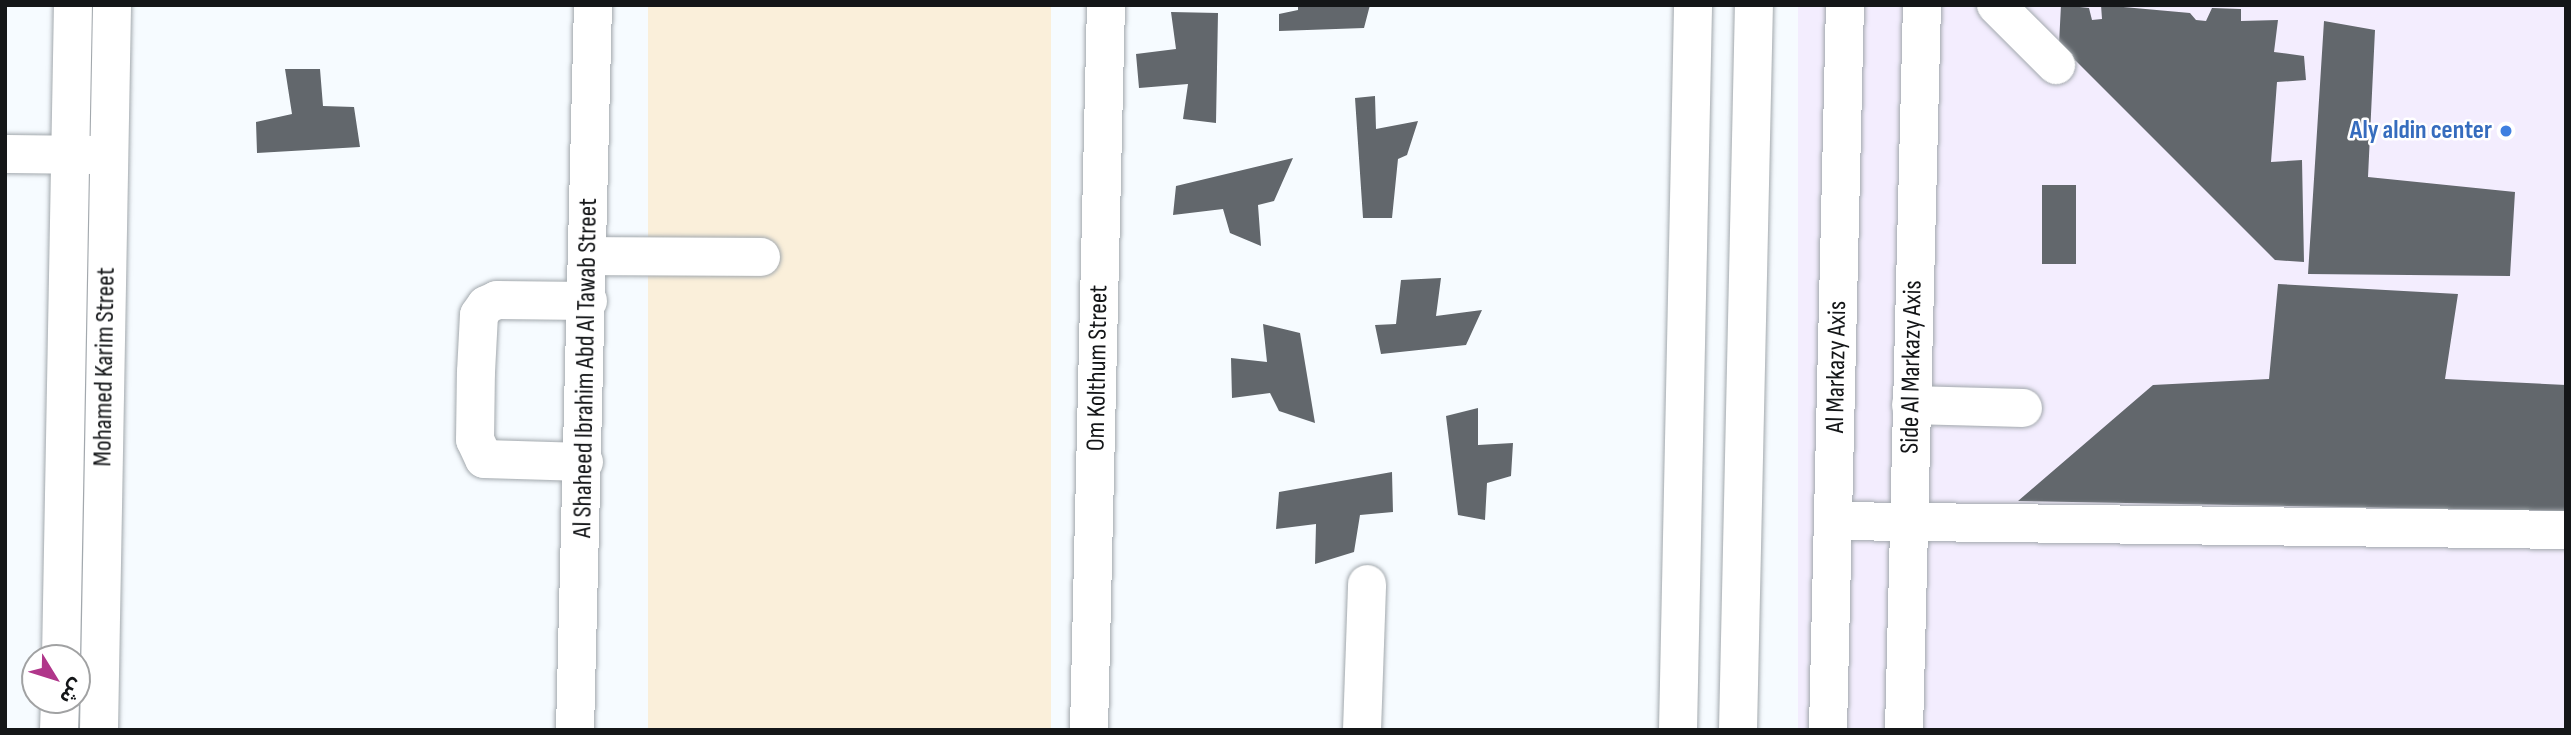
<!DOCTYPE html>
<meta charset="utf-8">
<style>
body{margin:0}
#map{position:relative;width:2571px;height:735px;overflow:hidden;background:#f6fbff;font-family:"Sofia Sans Condensed","Noto Sans Arabic",sans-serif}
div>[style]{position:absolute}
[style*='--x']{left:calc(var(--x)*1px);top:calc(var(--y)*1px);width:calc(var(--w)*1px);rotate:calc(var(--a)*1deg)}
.industrial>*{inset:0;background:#f3edfe;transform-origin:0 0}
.education>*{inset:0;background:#faefda;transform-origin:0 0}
.building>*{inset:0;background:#62676c;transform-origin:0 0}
.roads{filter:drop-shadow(0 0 2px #a2a8ad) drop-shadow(0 0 2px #a2a8ad)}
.minor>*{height:38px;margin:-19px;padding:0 19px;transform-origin:19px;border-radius:19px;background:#fff}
.major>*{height:38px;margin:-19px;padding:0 19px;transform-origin:19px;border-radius:19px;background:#fff}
.dots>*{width:19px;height:19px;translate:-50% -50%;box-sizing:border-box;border:4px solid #fff;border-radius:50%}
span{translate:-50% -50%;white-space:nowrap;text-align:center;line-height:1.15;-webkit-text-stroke:5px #fff;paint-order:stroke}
.shop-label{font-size:26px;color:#366cbe;font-weight:700}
.right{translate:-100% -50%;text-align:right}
.street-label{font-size:26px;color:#141618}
.frame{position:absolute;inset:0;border:7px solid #141618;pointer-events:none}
.north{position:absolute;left:21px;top:644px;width:70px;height:70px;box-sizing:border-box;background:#fff;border:2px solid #a1a2a3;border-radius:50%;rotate:128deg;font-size:19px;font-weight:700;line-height:28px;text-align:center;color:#141618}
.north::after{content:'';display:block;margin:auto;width:24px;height:32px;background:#b0368a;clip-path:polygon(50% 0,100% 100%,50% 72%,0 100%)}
</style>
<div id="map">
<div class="industrial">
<i style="left:1798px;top:5px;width:768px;height:725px"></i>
</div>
<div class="education">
<i style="left:648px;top:5px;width:403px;height:725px"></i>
</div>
<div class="building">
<i style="clip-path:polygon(1298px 5px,1370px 5px,1364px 28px,1279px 31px,1279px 14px,1298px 10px)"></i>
<i style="clip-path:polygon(2061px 5px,2089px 8px,2092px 20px,2102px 19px,2101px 5px,2190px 13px,2196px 20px,2206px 21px,2212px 8px,2241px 9px,2241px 21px,2278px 20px,2274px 52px,2304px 56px,2306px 80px,2277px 82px,2271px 162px,2302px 160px,2304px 262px,2275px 260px,2059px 44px)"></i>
<i style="clip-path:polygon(1171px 12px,1218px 13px,1216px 123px,1183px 119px,1188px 84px,1139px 88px,1136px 54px,1176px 49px)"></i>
<i style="clip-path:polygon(2324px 21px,2375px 30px,2368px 177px,2515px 192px,2510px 276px,2308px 274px)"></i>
<i style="clip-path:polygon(285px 69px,320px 69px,323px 106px,354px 107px,360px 147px,257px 153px,256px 122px,292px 114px)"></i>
<i style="clip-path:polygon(1375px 96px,1376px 129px,1418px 121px,1407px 155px,1398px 159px,1392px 218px,1363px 218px,1355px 98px)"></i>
<i style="clip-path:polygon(1293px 158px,1274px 201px,1258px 205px,1261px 246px,1230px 233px,1223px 209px,1173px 215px,1176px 186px)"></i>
<i style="left:2076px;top:185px;width:79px;height:34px;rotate:90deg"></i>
<i style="clip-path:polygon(1441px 278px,1436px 316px,1482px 310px,1466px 345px,1381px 354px,1375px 325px,1396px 324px,1401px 280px)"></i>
<i style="clip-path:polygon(2278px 284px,2458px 294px,2445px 379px,2566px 385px,2566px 511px,2018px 501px,2153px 385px,2269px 379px)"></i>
<i style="clip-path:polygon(1263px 324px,1300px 333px,1315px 423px,1279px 411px,1270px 393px,1232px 398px,1231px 358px,1267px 362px)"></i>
<i style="clip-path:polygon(1478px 408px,1478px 445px,1513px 443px,1511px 476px,1487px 483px,1485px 520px,1458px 515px,1446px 416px)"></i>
<i style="clip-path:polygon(1392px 472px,1393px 512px,1360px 515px,1354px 552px,1315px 564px,1316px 524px,1276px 529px,1279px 492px)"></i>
</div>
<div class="roads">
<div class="minor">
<i style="--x:1996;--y:5;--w:85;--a:45"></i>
<i style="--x:5;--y:154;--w:91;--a:0.6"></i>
<i style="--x:588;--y:256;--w:173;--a:0.3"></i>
<i style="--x:1911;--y:405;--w:112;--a:1.5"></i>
<i style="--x:584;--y:462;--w:100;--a:-178.3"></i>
<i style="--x:484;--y:459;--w:21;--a:-115"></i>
<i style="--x:475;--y:440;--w:68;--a:-89.2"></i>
<i style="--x:476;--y:372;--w:57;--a:-87"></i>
<i style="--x:479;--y:315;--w:12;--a:-55"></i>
<i style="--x:486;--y:305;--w:12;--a:-24"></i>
<i style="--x:497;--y:300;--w:91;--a:0.6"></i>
<i style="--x:1833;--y:521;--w:733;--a:0.7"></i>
<i style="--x:61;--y:658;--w:653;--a:-88.95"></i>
<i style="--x:59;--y:730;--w:30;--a:-88"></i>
<i style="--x:99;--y:730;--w:725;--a:-88.97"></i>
<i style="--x:575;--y:730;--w:725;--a:-88.58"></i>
<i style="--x:1089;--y:730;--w:725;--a:-88.66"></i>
<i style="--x:1362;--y:730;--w:146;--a:-88"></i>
<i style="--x:1678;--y:730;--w:725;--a:-88.81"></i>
<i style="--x:1904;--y:730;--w:725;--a:-88.58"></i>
</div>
<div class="major">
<i style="--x:1738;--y:730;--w:725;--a:-88.74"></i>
<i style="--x:1828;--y:730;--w:725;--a:-88.66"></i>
</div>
</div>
<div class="dots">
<i style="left:2506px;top:131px;background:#3f7fe0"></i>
</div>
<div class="shop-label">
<span class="right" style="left:2492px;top:131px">Aly aldin center</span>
</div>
<div class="street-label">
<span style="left:105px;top:367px;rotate:-89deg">Mohamed Karim Street</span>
<span style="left:1837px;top:367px;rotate:-89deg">Al Markazy Axis</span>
<span style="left:1912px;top:367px;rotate:-89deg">Side Al Markazy Axis</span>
<span style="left:586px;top:368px;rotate:-89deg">Al Shaheed Ibrahim Abd Al Tawab Street</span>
<span style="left:1098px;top:368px;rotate:-89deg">Om Kolthum Street</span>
</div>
<div class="frame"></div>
<div class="north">ش</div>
</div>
